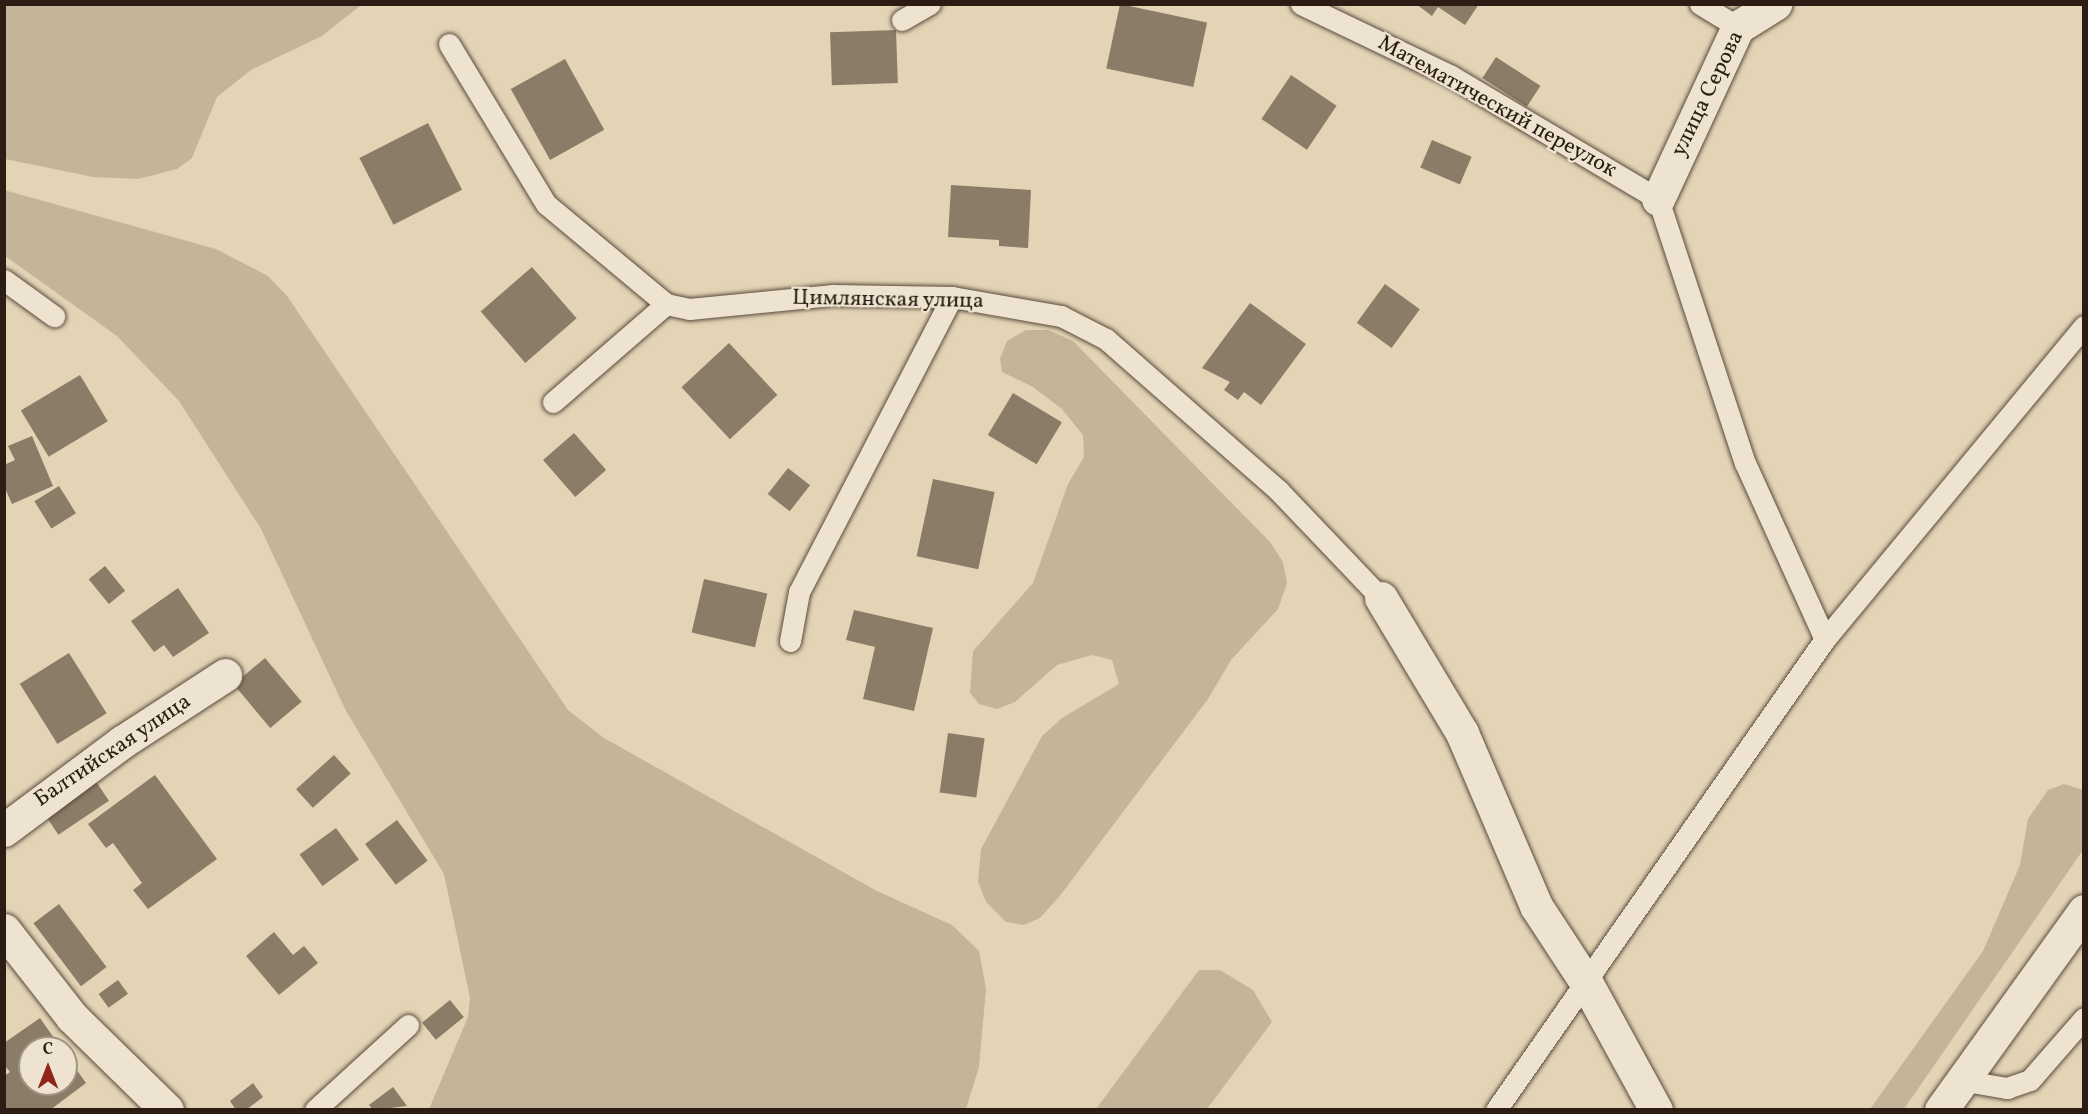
<!DOCTYPE html>
<meta charset="utf-8">
<style>
body{margin:0}
#map{position:relative;width:2088px;height:1114px;overflow:hidden;background:#e3d4b6;font-family:Vollkorn,serif}
div>[style]{position:absolute}
[style*='--x']{left:calc(var(--x)*1px);top:calc(var(--y)*1px);width:calc(var(--w)*1px);rotate:calc(var(--a)*1deg)}
.green>*{inset:0;background:#c4b59a}
.building>*{inset:0;background:#8b7c68;transform-origin:0 0}
.roads{filter:drop-shadow(0 0 2px #5a4b3c) drop-shadow(0 0 2px #5a4b3c)}
.service>*{height:21px;margin:-10.5px;padding:0 10.5px;transform-origin:10.5px;border-radius:10.5px;background:#ede3d0}
.minor>*{height:33px;margin:-16.5px;padding:0 16.5px;transform-origin:16.5px;border-radius:16.5px;background:#ede3d0}
span{translate:-50% -50%;white-space:nowrap;text-align:center;line-height:1.15;-webkit-text-stroke:4.5px #ede3d0;paint-order:stroke}
.street-label{font-size:22px;color:#2c1d14}
.frame{position:absolute;inset:0;border:6px solid #2c1d14;pointer-events:none}
.north{position:absolute;left:18px;top:1036px;width:60px;height:60px;box-sizing:border-box;background:#ede3d0;border:2px solid #a09485;border-radius:50%;rotate:0deg;font-size:16px;font-weight:700;line-height:24px;text-align:center;color:#2c1d14}
.north::after{content:'';display:block;margin:auto;width:21px;height:27px;background:#8f2418;clip-path:polygon(50% 0,100% 100%,50% 72%,0 100%)}
</style>
<div id="map">
<div class="green">
<i style="clip-path:polygon(4px 5px,5px 4px,361px 5px,322px 36px,251px 70px,217px 97px,192px 158px,177px 169px,138px 179px,93px 177px,5px 159px)"></i>
<i style="clip-path:polygon(4px 190px,216px 249px,268px 276px,287px 296px,568px 710px,604px 738px,877px 891px,952px 925px,979px 951px,986px 989px,979px 1067px,966px 1109px,429px 1109px,468px 1017px,470px 998px,444px 874px,346px 711px,261px 529px,179px 401px,117px 336px,5px 256px)"></i>
<i style="clip-path:polygon(1026px 330px,1048px 330px,1073px 341px,1270px 542px,1283px 562px,1287px 583px,1278px 609px,1231px 660px,1208px 699px,1059px 897px,1040px 918px,1024px 925px,1006px 922px,986px 902px,978px 882px,981px 849px,1042px 736px,1062px 718px,1119px 684px,1112px 660px,1092px 655px,1057px 665px,1015px 702px,997px 709px,979px 704px,970px 693px,973px 651px,1033px 583px,1068px 484px,1084px 457px,1083px 435px,1062px 409px,1033px 387px,1002px 372px,1000px 359px,1007px 341px)"></i>
<i style="clip-path:polygon(2064px 784px,2083px 790px,2083px 850px,1904px 1109px,1870px 1109px,1983px 951px,2020px 865px,2028px 819px,2048px 790px)"></i>
<i style="clip-path:polygon(1199px 970px,1220px 970px,1253px 990px,1272px 1022px,1207px 1109px,1096px 1109px)"></i>
</div>
<div class="building">
<i style="left:1120px;top:4px;width:89px;height:66px;rotate:12deg"></i>
<i style="clip-path:polygon(1416px 4px,1479px 4px,1465px 25px,1438px 7px,1432px 16px)"></i>
<i style="left:896px;top:30px;width:53px;height:66px;rotate:88deg"></i>
<i style="left:1496px;top:57px;width:53px;height:25px;rotate:33deg"></i>
<i style="left:565px;top:59px;width:81px;height:62px;rotate:61deg"></i>
<i style="left:1291px;top:75px;width:55px;height:53px;rotate:34deg"></i>
<i style="left:428px;top:123px;width:75px;height:77px;rotate:63deg"></i>
<i style="left:1432px;top:140px;width:43px;height:30px;rotate:23deg"></i>
<i style="clip-path:polygon(951px 185px,1031px 190px,1028px 248px,999px 246px,999px 240px,948px 237px)"></i>
<i style="left:532px;top:267px;width:68px;height:68px;rotate:49deg"></i>
<i style="left:1385px;top:284px;width:43px;height:48px;rotate:36deg"></i>
<i style="clip-path:polygon(1250px 303px,1306px 344px,1261px 405px,1244px 392px,1238px 400px,1224px 390px,1230px 382px,1202px 368px)"></i>
<i style="left:729px;top:343px;width:71px;height:65px;rotate:47deg"></i>
<i style="left:80px;top:375px;width:54px;height:69px;rotate:59deg"></i>
<i style="left:1013px;top:393px;width:57px;height:49px;rotate:31deg"></i>
<i style="left:574px;top:433px;width:49px;height:41px;rotate:49deg"></i>
<i style="clip-path:polygon(32px 436px,53px 486px,12px 504px,4px 486px,4px 465px,15px 460px,8px 446px)"></i>
<i style="left:788px;top:468px;width:28px;height:33px;rotate:38deg"></i>
<i style="left:933px;top:479px;width:63px;height:79px;rotate:12deg"></i>
<i style="left:59px;top:486px;width:32px;height:29px;rotate:58deg"></i>
<i style="left:105px;top:566px;width:32px;height:21px;rotate:51deg"></i>
<i style="left:704px;top:579px;width:65px;height:55px;rotate:13deg"></i>
<i style="clip-path:polygon(178px 588px,209px 633px,173px 657px,164px 645px,154px 652px,131px 621px)"></i>
<i style="clip-path:polygon(854px 610px,933px 628px,914px 711px,863px 699px,875px 647px,846px 640px)"></i>
<i style="left:69px;top:653px;width:71px;height:58px;rotate:58deg"></i>
<i style="left:265px;top:658px;width:57px;height:41px;rotate:50deg"></i>
<i style="left:948px;top:733px;width:37px;height:60px;rotate:8deg"></i>
<i style="left:334px;top:755px;width:25px;height:51px;rotate:48deg"></i>
<i style="clip-path:polygon(155px 775px,217px 859px,148px 909px,133px 890px,142px 883px,113px 843px,106px 848px,88px 824px)"></i>
<i style="left:95px;top:780px;width:25px;height:61px;rotate:56deg"></i>
<i style="left:397px;top:820px;width:51px;height:40px;rotate:53deg"></i>
<i style="left:336px;top:828px;width:39px;height:45px;rotate:54deg"></i>
<i style="left:59px;top:904px;width:79px;height:32px;rotate:53deg"></i>
<i style="clip-path:polygon(274px 932px,293px 955px,304px 946px,318px 963px,279px 995px,246px 956px)"></i>
<i style="left:118px;top:980px;width:17px;height:24px;rotate:54deg"></i>
<i style="left:450px;top:1000px;width:22px;height:36px;rotate:51deg"></i>
<i style="clip-path:polygon(40px 1018px,61px 1048px,30px 1048px,30px 1084px,66px 1084px,66px 1055px,86px 1083px,50px 1110px,4px 1110px,4px 1076px,10px 1072px,4px 1065px,4px 1043px)"></i>
<i style="clip-path:polygon(253px 1083px,263px 1097px,246px 1110px,236px 1110px,230px 1101px)"></i>
<i style="clip-path:polygon(393px 1087px,407px 1106px,373px 1110px,369px 1105px)"></i>
</div>
<div class="roads">
<div class="service">
<i style="--x:1301;--y:4;--w:166;--a:25.6"></i>
<i style="--x:1451;--y:76;--w:241;--a:30.7"></i>
<i style="--x:1658;--y:199;--w:278;--a:71.8"></i>
<i style="--x:1745;--y:463;--w:193;--a:65.6"></i>
<i style="--x:1700;--y:4;--w:44;--a:31.2"></i>
<i style="--x:902;--y:20;--w:32;--a:-30"></i>
<i style="--x:449;--y:44;--w:187;--a:58.8"></i>
<i style="--x:546;--y:204;--w:156;--a:39.8"></i>
<i style="--x:666;--y:304;--w:24;--a:12"></i>
<i style="--x:689;--y:309;--w:145;--a:-5.6"></i>
<i style="--x:833;--y:295;--w:119;--a:1"></i>
<i style="--x:952;--y:297;--w:111;--a:9.9"></i>
<i style="--x:1061;--y:316;--w:51;--a:27.1"></i>
<i style="--x:1106;--y:339;--w:230;--a:41.3"></i>
<i style="--x:1279;--y:491;--w:148;--a:46.4"></i>
<i style="--x:4;--y:280;--w:62;--a:35.8"></i>
<i style="--x:553;--y:402;--w:150;--a:-40.9"></i>
<i style="--x:790;--y:641;--w:50;--a:-79.6"></i>
<i style="--x:799;--y:592;--w:332;--a:-62.6"></i>
<i style="--x:1960;--y:1080;--w:48;--a:9.7"></i>
<i style="--x:2007;--y:1088;--w:24;--a:-19"></i>
<i style="--x:2030;--y:1080;--w:82;--a:-48.9"></i>
<i style="--x:315;--y:1110;--w:126;--a:-42.4"></i>
<i style="--x:1496;--y:1110;--w:575;--a:-55.07"></i>
<i style="--x:1825;--y:639;--w:406;--a:-50.4"></i>
</div>
<div class="minor">
<i style="--x:1658;--y:199;--w:190;--a:-65.1"></i>
<i style="--x:1738;--y:27;--w:44;--a:-31.9"></i>
<i style="--x:1381;--y:598;--w:157;--a:59"></i>
<i style="--x:1462;--y:733;--w:188;--a:66.8"></i>
<i style="--x:1536;--y:906;--w:93;--a:56.8"></i>
<i style="--x:1587;--y:984;--w:144;--a:61.3"></i>
<i style="--x:4;--y:830;--w:147;--a:-36.7"></i>
<i style="--x:122;--y:742;--w:123;--a:-33"></i>
<i style="--x:4;--y:930;--w:110;--a:52"></i>
<i style="--x:72;--y:1017;--w:133;--a:44.4"></i>
<i style="--x:1941;--y:1110;--w:245;--a:-54.3"></i>
</div>
</div>
<div class="street-label">
<span style="left:1708px;top:94px;rotate:-64deg">улица Серова</span>
<span style="left:1497px;top:107px;rotate:29deg">Математический переулок</span>
<span style="left:888px;top:300px;rotate:1deg">Цимлянская улица</span>
<span style="left:113px;top:751px;rotate:-34deg">Балтийская улица</span>
</div>
<div class="frame"></div>
<div class="north">С</div>
</div>
